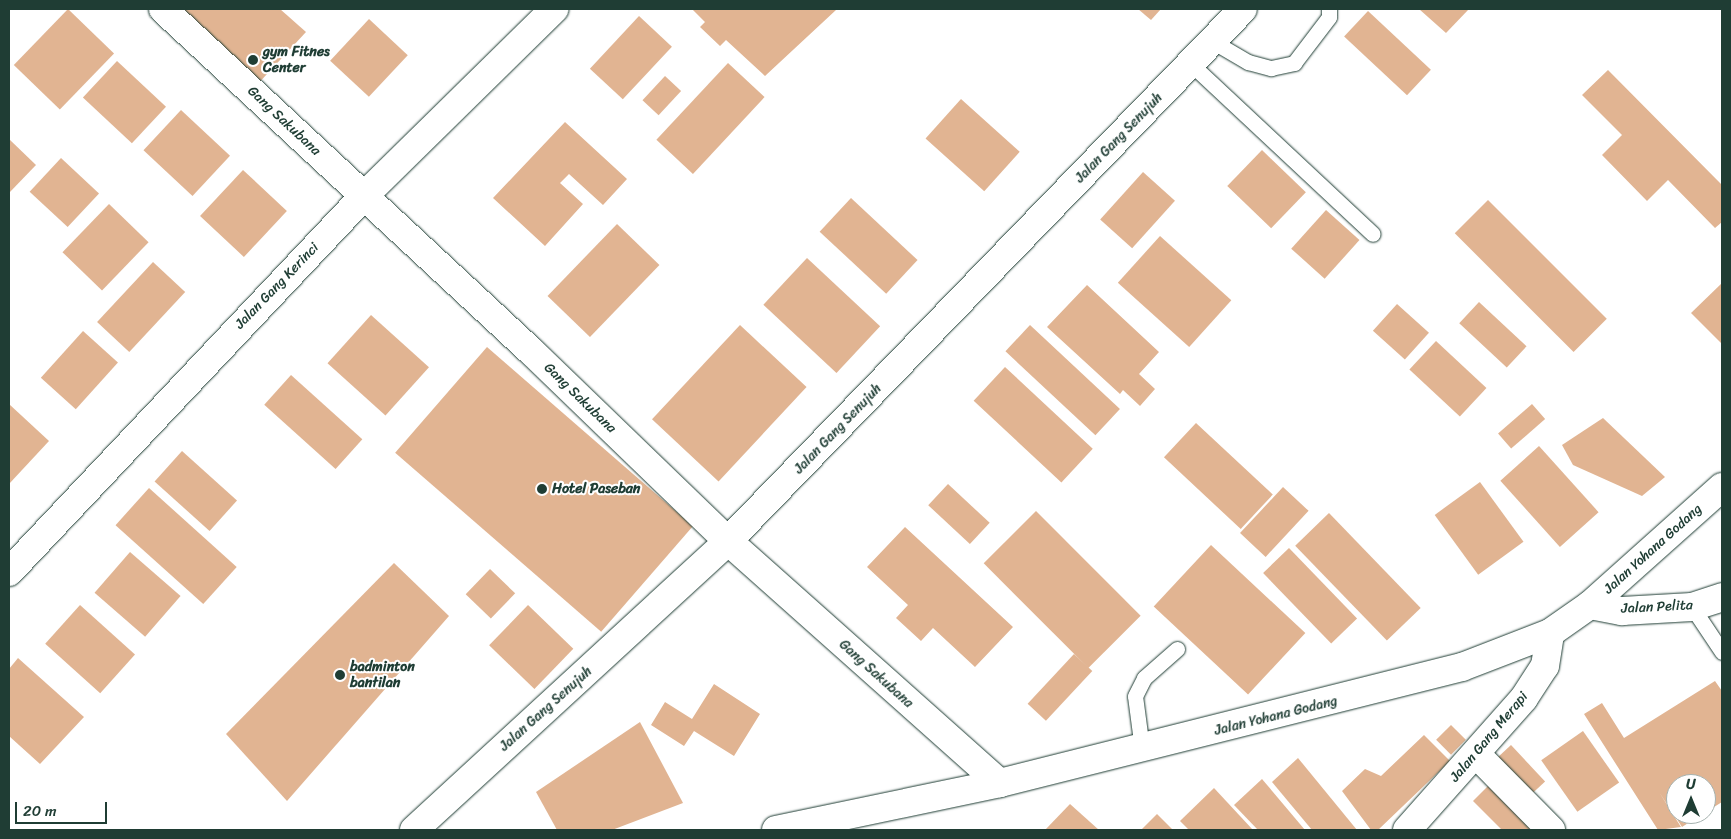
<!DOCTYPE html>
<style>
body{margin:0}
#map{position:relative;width:1731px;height:839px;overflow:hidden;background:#fff;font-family:Sriracha,sans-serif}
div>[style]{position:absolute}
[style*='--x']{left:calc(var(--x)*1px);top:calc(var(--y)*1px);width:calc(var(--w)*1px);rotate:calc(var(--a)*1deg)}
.building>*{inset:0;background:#e1b492;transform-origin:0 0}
.roads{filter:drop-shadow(0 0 1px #1f3d34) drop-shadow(0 0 1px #1f3d34)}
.lane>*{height:15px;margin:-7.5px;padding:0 7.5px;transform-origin:7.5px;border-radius:7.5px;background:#fff}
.street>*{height:28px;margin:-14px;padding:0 14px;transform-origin:14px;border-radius:14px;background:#fff}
.secondary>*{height:28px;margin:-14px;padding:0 14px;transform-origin:14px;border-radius:14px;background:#fff}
.dots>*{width:14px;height:14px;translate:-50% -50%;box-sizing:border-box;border:2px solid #fff;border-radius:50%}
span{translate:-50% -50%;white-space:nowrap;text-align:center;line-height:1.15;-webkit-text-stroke:4px #fff;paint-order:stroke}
.poi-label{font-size:14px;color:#1f3d34;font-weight:700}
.left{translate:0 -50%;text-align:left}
.street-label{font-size:14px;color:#1f3d34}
.frame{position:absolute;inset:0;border:10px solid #1f3d34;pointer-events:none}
.north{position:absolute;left:1666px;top:774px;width:50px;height:50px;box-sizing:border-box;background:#fff;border:1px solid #a5b1ae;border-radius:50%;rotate:0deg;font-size:14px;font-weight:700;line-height:20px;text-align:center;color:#1f3d34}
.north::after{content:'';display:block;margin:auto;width:18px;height:22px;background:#1f3d34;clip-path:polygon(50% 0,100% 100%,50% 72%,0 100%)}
.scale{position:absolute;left:15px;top:802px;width:92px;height:22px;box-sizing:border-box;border:2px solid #1f3d34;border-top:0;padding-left:6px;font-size:15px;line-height:18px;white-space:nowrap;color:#1f3d34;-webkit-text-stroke:4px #fff;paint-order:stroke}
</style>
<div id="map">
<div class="building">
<i style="left:68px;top:9px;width:64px;height:78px;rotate:44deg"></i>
<i style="clip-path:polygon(169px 9px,280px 9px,306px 32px,255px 87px)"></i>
<i style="clip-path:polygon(692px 9px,835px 9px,836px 10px,765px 76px,726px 40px,720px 46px,700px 27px,705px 22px)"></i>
<i style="clip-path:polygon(1138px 9px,1161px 9px,1151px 20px)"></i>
<i style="clip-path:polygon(1419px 9px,1469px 9px,1446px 33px)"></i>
<i style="left:1368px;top:11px;width:86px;height:35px;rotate:43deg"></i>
<i style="left:639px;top:16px;width:45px;height:72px;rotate:43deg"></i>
<i style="left:369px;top:19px;width:53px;height:57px;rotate:43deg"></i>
<i style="left:117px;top:61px;width:67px;height:50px;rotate:43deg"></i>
<i style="left:728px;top:63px;width:50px;height:105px;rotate:43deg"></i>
<i style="clip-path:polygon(1608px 70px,1722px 185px,1722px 222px,1715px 228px,1668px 180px,1647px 201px,1602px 155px,1622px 135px,1582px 95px)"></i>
<i style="left:665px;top:76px;width:22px;height:33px;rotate:43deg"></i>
<i style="left:961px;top:99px;width:79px;height:53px;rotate:42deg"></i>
<i style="left:181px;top:110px;width:67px;height:55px;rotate:43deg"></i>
<i style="clip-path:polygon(565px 122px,627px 179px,603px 205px,569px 174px,560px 183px,583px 204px,545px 246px,493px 198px)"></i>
<i style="clip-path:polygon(9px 139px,36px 165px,9px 193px)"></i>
<i style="left:1262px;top:150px;width:61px;height:50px;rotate:44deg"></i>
<i style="left:61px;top:158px;width:52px;height:46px;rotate:43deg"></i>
<i style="left:243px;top:170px;width:60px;height:63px;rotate:43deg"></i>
<i style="left:1143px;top:172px;width:43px;height:64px;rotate:42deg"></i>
<i style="left:851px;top:198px;width:91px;height:46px;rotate:43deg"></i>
<i style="left:1488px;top:200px;width:168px;height:47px;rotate:45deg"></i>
<i style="left:109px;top:204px;width:55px;height:67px;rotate:44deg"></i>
<i style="left:1326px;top:210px;width:45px;height:52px;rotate:42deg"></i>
<i style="left:617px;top:224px;width:59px;height:100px;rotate:44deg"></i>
<i style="left:1160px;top:236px;width:96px;height:63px;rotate:42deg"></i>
<i style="left:807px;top:258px;width:100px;height:64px;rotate:43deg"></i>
<i style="left:153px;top:262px;width:44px;height:82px;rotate:43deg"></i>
<i style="clip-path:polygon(1722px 283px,1722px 344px,1691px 313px)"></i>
<i style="clip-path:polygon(1087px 285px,1159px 352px,1139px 374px,1155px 389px,1140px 406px,1123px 390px,1120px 394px,1047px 327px)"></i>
<i style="left:1479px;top:302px;width:65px;height:29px;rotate:43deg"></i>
<i style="left:1397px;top:304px;width:43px;height:36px;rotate:42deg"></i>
<i style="left:371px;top:315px;width:78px;height:65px;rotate:42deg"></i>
<i style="left:740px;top:325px;width:91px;height:129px;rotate:43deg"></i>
<i style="left:1030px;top:325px;width:123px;height:36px;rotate:43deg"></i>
<i style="left:83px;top:331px;width:47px;height:63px;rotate:42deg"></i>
<i style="left:1436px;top:341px;width:69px;height:39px;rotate:43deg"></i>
<i style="left:487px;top:347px;width:273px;height:140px;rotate:41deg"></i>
<i style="left:1005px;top:367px;width:120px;height:46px;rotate:43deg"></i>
<i style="left:291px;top:375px;width:96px;height:40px;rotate:42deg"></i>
<i style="clip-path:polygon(9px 404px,49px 441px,9px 484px)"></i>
<i style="left:1532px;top:404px;width:20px;height:45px;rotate:49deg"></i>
<i style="clip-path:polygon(1603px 418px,1665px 477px,1642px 496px,1573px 465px,1562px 445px)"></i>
<i style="left:1196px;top:423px;width:105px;height:47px;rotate:43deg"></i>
<i style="left:1539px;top:446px;width:89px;height:52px;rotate:48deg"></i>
<i style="left:182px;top:451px;width:74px;height:41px;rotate:42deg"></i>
<i style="left:1480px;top:482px;width:74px;height:56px;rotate:54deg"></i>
<i style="left:948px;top:484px;width:57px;height:29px;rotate:43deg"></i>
<i style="left:1283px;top:487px;width:35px;height:63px;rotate:43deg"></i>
<i style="left:149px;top:488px;width:118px;height:50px;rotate:42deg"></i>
<i style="left:1036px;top:511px;width:148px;height:74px;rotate:45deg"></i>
<i style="left:1329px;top:513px;width:132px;height:47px;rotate:46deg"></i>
<i style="clip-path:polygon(905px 527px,1013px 627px,975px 667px,933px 628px,921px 641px,896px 618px,908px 605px,867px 567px)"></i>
<i style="left:1211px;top:545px;width:129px;height:84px;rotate:43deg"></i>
<i style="left:1289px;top:548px;width:98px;height:36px;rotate:46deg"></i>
<i style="left:130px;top:552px;width:67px;height:54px;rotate:41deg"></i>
<i style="clip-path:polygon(394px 563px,449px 616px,287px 801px,226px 734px)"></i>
<i style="left:490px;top:569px;width:35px;height:35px;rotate:44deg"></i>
<i style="left:80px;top:605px;width:74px;height:52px;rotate:42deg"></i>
<i style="left:528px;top:605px;width:63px;height:56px;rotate:44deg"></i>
<i style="left:1074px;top:654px;width:25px;height:68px;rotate:43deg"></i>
<i style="clip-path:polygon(18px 658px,84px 717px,40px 764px,9px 736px,9px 669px)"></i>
<i style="clip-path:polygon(1715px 681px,1722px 691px,1722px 802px,1706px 812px,1706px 784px,1676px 784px,1676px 814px,1702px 814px,1682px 827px,1659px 792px,1681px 827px,1658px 830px,1584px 714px,1602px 703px,1624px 738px)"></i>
<i style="clip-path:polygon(714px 684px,760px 714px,734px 756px,694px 731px,684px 746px,651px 725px,665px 702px,692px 719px)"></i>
<i style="clip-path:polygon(640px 722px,683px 803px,612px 830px,557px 830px,536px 792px)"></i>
<i style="left:1451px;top:725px;width:21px;height:21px;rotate:45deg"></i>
<i style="left:1583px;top:731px;width:63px;height:51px;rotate:55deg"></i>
<i style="clip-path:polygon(1424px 735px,1450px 761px,1378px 830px,1371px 830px,1342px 791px,1365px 769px,1381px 776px)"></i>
<i style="left:1511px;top:745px;width:50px;height:25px;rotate:47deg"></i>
<i style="clip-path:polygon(1298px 758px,1357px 830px,1312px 830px,1272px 782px)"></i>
<i style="clip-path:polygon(1262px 779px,1305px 830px,1258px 830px,1234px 805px)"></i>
<i style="clip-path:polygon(1493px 781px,1541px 830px,1502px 830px,1473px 801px)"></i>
<i style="clip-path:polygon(1214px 788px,1253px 830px,1189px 830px,1180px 821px)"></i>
<i style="clip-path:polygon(1070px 804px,1099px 830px,1045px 830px)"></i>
<i style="clip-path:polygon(1157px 814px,1173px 830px,1141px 830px)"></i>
</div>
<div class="roads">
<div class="lane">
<i style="--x:1212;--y:41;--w:42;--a:30.3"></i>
<i style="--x:1248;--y:62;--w:24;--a:15"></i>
<i style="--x:1271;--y:68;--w:24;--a:-12"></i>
<i style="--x:1294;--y:63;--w:58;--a:-52.7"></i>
<i style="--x:1329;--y:17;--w:8;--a:-90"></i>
<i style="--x:1190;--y:63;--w:250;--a:43.1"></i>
<i style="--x:1692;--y:607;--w:54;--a:56.3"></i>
<i style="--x:1142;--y:749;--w:53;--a:-97.5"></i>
<i style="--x:1135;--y:696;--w:20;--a:-63"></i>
<i style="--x:1144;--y:678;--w:44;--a:-41.3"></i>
</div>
<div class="street">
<i style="--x:163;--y:9;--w:504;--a:42.91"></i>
<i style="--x:532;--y:352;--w:272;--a:44"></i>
<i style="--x:728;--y:541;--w:364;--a:41.7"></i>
<i style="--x:9;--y:572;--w:517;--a:-46.65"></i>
<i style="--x:364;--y:196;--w:267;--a:-44.5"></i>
<i style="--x:1476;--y:754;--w:107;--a:45.4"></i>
<i style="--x:414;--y:830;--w:427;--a:-42.6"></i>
<i style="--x:728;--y:541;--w:740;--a:-45.93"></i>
<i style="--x:1407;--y:830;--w:176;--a:-48.4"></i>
<i style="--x:1524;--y:698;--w:38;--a:-57"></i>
<i style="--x:1545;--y:666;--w:33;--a:-81"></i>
</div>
<div class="secondary">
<i style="--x:1590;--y:605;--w:33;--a:11"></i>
<i style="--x:1622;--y:611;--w:70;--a:-3.3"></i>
<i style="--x:1692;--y:607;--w:32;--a:-18"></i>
<i style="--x:776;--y:830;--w:229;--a:-11.8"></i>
<i style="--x:1000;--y:783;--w:476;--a:-14.1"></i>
<i style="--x:1462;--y:667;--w:94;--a:-21.1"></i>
<i style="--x:1550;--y:633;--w:49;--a:-35"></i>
<i style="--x:1590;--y:605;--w:177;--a:-41.8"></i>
</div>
</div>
<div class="dots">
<i style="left:253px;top:60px;background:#1f3d34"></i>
<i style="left:542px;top:489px;background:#1f3d34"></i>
<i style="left:340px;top:675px;background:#1f3d34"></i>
</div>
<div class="poi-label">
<span class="left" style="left:263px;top:60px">gym Fitnes<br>Center</span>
<span class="left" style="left:552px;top:489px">Hotel Paseban</span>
<span class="left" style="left:350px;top:675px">badminton<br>bantilan</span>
</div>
<div class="street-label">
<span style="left:284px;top:121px;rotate:43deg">Gang Sakubana</span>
<span style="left:1119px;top:138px;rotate:-46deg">Jalan Gang Senujuh</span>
<span style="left:277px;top:286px;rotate:-46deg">Jalan Gang Kerinci</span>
<span style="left:580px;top:398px;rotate:44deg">Gang Sakubana</span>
<span style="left:838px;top:429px;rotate:-46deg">Jalan Gang Senujuh</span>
<span style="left:1653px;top:549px;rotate:-42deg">Jalan Yohana Godang</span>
<span style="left:1657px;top:607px;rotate:-3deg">Jalan Pelita</span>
<span style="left:876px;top:674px;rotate:42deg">Gang Sakubana</span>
<span style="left:546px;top:709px;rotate:-42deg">Jalan Gang Senujuh</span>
<span style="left:1276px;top:716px;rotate:-14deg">Jalan Yohana Godang</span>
<span style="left:1489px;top:737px;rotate:-50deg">Jalan Gang Merapi</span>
</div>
<div class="frame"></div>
<div class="north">U</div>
<div class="scale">20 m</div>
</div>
